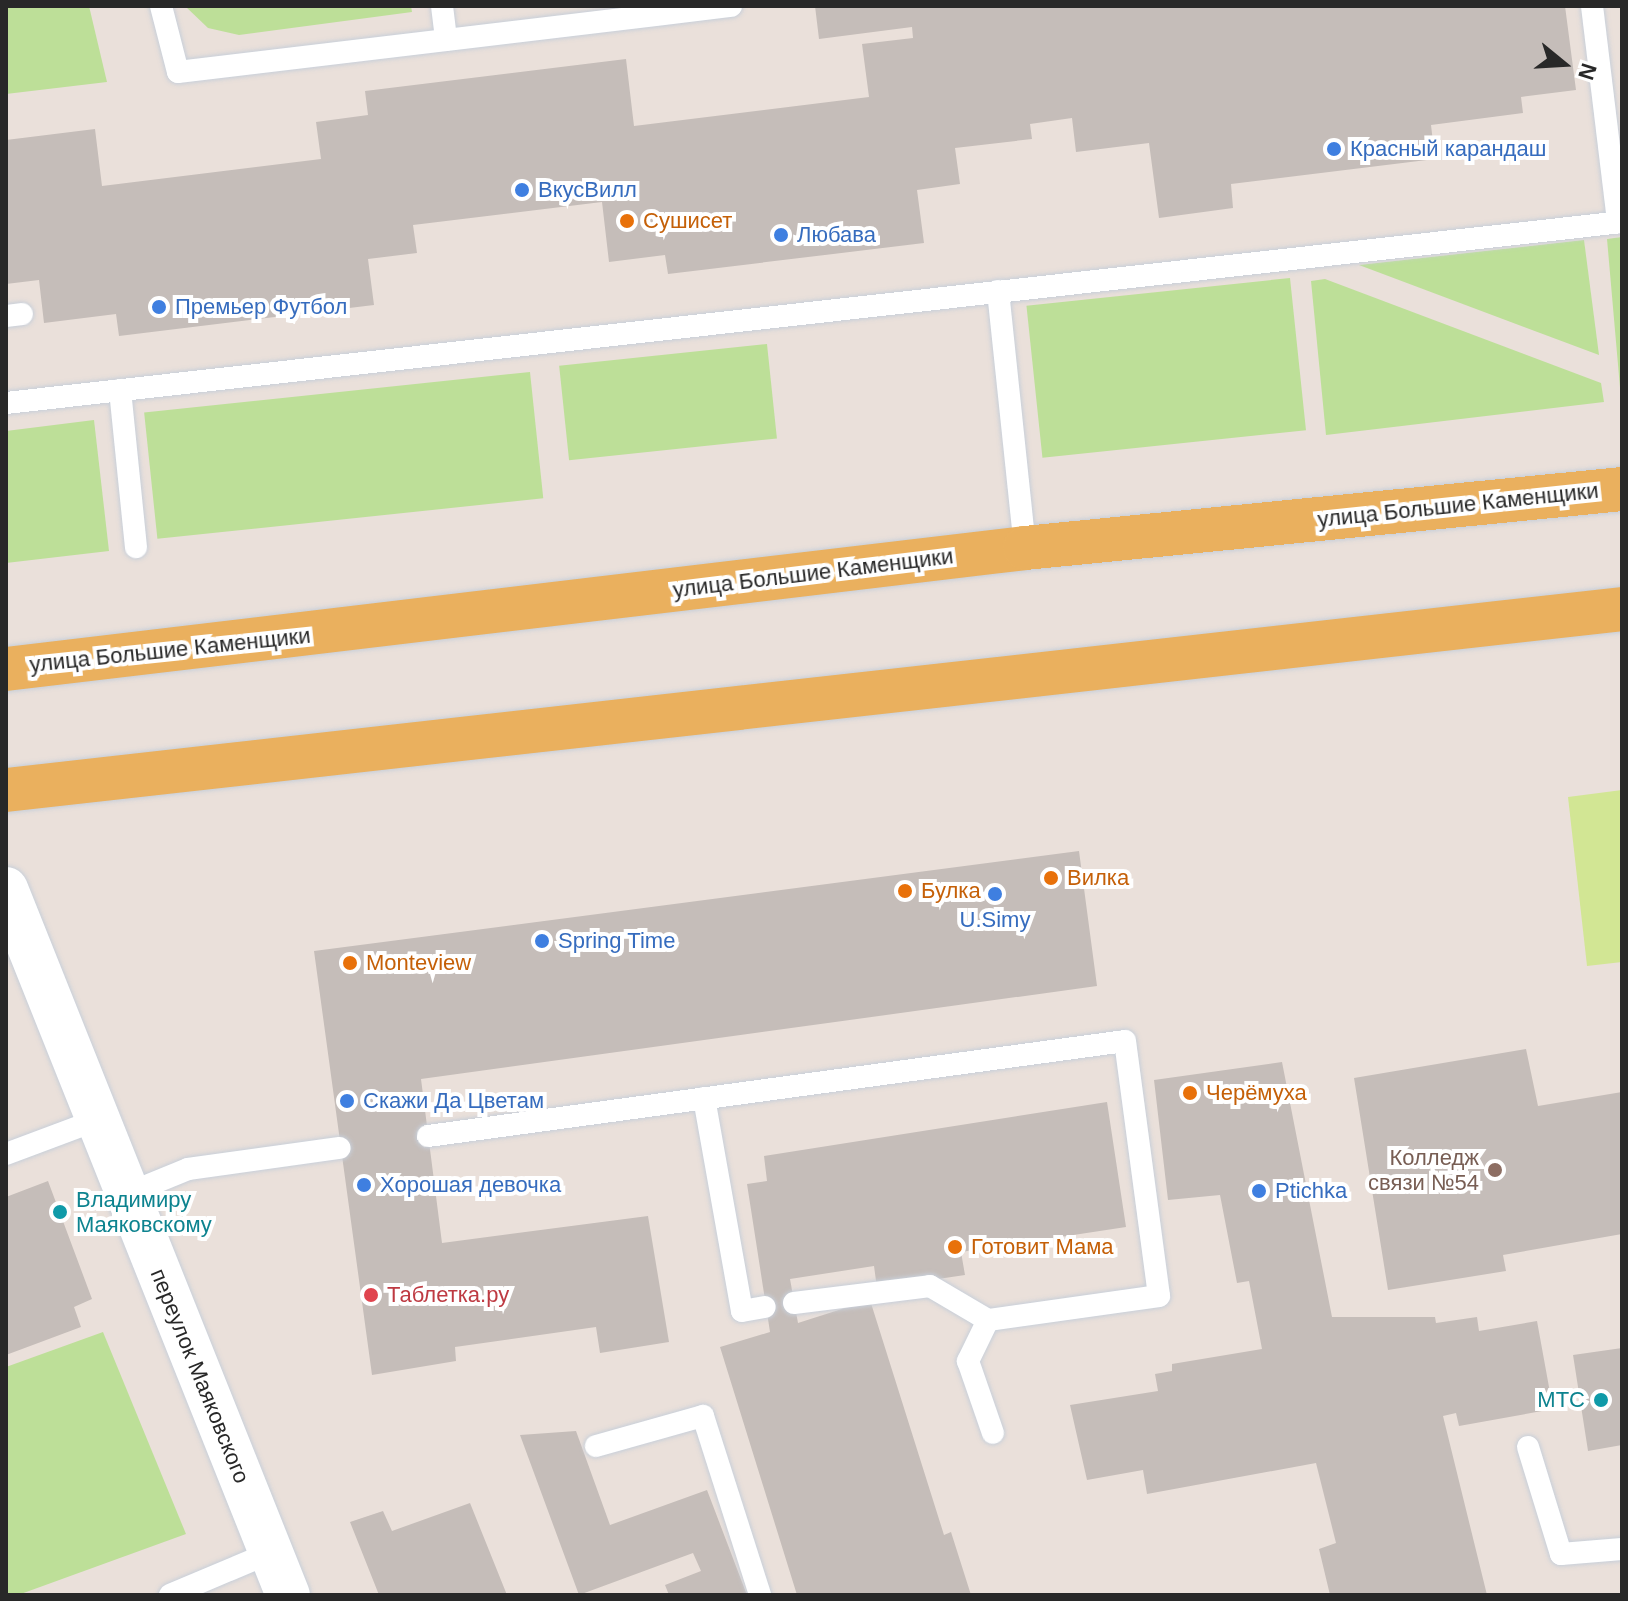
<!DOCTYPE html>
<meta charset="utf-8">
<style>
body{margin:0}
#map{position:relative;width:1628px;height:1601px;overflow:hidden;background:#eae0da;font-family:Helvetica,sans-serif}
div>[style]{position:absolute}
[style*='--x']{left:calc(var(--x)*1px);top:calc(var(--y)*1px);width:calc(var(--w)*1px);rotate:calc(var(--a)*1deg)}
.green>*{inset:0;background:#bddf98;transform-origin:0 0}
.pitch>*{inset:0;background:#d2e694}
.building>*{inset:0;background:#c5bdb9}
.roads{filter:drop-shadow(0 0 2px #c8cfd9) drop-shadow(0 0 2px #c8cfd9)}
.lane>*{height:22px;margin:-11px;padding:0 11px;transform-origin:11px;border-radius:11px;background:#fff}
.street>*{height:44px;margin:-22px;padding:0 22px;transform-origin:22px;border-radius:22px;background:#fff}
.primary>*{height:44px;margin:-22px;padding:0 22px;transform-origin:22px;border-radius:22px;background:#eab05e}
.dots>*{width:22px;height:22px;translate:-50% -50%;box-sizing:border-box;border:4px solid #fff;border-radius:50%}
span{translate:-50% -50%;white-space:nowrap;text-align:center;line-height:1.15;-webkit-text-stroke:8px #fff;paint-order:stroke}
.shop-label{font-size:22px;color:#366cbe}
.left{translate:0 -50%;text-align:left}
.food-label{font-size:22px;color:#c56008}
.street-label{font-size:22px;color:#282828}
.education-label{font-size:22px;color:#785e54}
.right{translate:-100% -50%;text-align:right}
.culture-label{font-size:22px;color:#0d838f}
.health-label{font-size:22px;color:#be3a42}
.frame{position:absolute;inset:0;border:8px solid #282828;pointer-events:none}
.north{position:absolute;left:1524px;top:24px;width:80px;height:80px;-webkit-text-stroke:6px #fff;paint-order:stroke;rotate:108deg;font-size:22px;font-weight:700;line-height:32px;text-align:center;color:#282828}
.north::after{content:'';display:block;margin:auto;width:28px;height:36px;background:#282828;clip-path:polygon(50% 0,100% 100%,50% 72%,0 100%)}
</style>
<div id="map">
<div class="green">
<i style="clip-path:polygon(6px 6px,89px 6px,107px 82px,6px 94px)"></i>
<i style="clip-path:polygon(185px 6px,411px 6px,412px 12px,239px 35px,208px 28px)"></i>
<i style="clip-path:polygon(1622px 237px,1622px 398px,1621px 399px,1607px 239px)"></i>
<i style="clip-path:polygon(1584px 240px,1599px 355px,1359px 265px)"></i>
<i style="left:1290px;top:278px;width:153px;height:265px;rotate:84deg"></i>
<i style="clip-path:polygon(1325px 279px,1601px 383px,1604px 402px,1326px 435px,1311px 281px)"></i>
<i style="left:767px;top:344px;width:95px;height:209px;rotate:84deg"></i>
<i style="left:530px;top:372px;width:127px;height:388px;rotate:84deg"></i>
<i style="clip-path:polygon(94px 420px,109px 551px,6px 563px,6px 431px)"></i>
<i style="clip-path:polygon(103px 1332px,186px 1534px,18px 1595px,6px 1595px,6px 1367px)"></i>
</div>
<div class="pitch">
<i style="clip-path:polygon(1622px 790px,1622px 962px,1587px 966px,1568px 797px)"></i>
</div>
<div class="building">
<i style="clip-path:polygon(815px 6px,1565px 6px,1576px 90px,1521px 97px,1523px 113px,1431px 125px,1435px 159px,1231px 184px,1233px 208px,1159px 218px,1149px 143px,1076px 152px,1072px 118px,1030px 124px,1032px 139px,955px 148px,960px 184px,917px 190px,924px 243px,668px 274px,665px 255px,609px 262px,602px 202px,413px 225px,417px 253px,368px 259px,374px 305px,119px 336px,116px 314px,44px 323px,39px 280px,6px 284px,6px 140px,95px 129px,102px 186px,321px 159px,316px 122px,368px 115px,365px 91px,626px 59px,634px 126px,869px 97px,862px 44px,913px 38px,912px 27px,819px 39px)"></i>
<i style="clip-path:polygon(1079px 851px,1097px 986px,421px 1079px,442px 1243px,648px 1216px,669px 1342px,600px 1353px,596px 1327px,455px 1347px,456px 1361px,372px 1375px,314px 951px)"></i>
<i style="clip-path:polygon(1526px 1049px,1538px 1106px,1622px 1092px,1622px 1234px,1503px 1255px,1506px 1271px,1388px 1290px,1354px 1078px)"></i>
<i style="clip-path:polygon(1282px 1062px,1332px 1317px,1435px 1317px,1436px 1323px,1477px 1317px,1479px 1331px,1537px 1321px,1553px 1409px,1459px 1426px,1456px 1413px,1443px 1416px,1487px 1595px,1330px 1595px,1319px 1549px,1336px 1543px,1316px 1463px,1147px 1494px,1143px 1470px,1087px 1480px,1070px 1405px,1158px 1391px,1155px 1374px,1172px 1371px,1172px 1364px,1262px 1349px,1249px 1281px,1237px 1283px,1220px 1195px,1168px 1200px,1154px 1080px)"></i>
<i style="clip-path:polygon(1107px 1102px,1126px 1227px,961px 1252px,965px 1275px,877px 1288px,874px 1266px,790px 1279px,798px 1323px,870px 1300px,944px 1535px,951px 1532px,971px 1595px,797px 1595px,720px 1347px,770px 1332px,747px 1184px,767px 1181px,764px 1156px)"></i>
<i style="clip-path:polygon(48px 1181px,92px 1299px,74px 1307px,81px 1327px,6px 1355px,6px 1197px)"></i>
<i style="clip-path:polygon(1622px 1348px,1622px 1445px,1588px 1451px,1573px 1355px)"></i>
<i style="clip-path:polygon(576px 1431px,610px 1525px,707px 1490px,747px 1595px,669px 1595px,665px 1585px,701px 1571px,693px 1553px,579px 1595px,520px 1435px)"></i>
<i style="clip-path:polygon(470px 1503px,507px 1595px,379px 1595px,350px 1522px,383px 1511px,392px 1531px)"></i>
</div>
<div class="roads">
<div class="lane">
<i style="--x:161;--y:6;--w:68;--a:75.6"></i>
<i style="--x:178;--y:72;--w:557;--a:-6.81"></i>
<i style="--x:442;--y:6;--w:34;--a:83"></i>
<i style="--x:1592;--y:6;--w:218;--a:83.1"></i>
<i style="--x:998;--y:291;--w:258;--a:84"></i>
<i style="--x:6;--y:316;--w:16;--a:-7"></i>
<i style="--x:120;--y:390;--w:158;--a:84.2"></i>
<i style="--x:6;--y:403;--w:1626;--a:-6.39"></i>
<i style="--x:704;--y:1098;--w:216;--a:79.9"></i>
<i style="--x:742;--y:1311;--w:23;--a:-10"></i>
<i style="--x:428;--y:1136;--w:703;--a:-7.76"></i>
<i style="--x:1125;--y:1041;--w:257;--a:82.4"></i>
<i style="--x:1159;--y:1296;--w:173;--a:172"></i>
<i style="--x:988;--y:1320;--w:46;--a:116"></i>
<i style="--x:968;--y:1361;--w:76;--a:70.9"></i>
<i style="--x:6;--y:1154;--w:97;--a:-20.5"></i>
<i style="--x:127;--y:1194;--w:66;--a:-22.3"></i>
<i style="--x:188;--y:1169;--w:153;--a:-7.9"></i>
<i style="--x:794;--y:1303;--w:137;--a:-7.1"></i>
<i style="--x:930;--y:1286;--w:67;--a:30.4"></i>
<i style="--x:596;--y:1446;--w:111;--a:-15.7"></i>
<i style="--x:703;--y:1416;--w:188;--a:72.3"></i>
<i style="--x:1528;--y:1447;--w:112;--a:72.9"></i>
<i style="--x:1561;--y:1554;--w:61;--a:-4.7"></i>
<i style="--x:170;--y:1595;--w:111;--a:-22.9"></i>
</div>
<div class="street">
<i style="--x:6;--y:889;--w:760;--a:68.23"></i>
</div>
<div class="primary">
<i style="--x:6;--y:669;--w:1026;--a:-6.77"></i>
<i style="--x:1025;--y:548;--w:600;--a:-5.64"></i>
<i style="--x:6;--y:790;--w:1626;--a:-6.39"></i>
</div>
</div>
<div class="dots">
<i style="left:1334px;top:149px;background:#3f7fe0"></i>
<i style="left:522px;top:190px;background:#3f7fe0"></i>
<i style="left:627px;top:221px;background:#e8710a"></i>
<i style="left:781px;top:235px;background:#3f7fe0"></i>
<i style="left:159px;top:307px;background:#3f7fe0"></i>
<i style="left:1051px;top:878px;background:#e8710a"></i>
<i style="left:905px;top:891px;background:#e8710a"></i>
<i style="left:995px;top:894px;background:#3f7fe0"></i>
<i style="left:542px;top:941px;background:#3f7fe0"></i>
<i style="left:350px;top:963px;background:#e8710a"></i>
<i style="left:1190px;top:1093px;background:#e8710a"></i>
<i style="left:347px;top:1101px;background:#3f7fe0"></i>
<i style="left:1495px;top:1170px;background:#8d6e63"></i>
<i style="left:364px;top:1185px;background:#3f7fe0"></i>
<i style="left:1259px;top:1191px;background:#3f7fe0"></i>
<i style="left:60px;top:1212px;background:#0f9aa8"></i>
<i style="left:955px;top:1247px;background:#e8710a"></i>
<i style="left:371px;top:1295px;background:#e0444e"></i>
<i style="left:1601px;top:1400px;background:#0f9aa8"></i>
</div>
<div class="shop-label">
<span class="left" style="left:1350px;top:149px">Красный карандаш</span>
<span class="left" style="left:538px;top:190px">ВкусВилл</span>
<span class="left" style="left:797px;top:235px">Любава</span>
<span class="left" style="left:175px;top:307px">Премьер Футбол</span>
<span style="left:995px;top:920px">U.Simy</span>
<span class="left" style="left:558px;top:941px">Spring Time</span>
<span class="left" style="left:363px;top:1101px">Скажи Да Цветам</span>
<span class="left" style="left:380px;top:1185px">Хорошая девочка</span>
<span class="left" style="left:1275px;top:1191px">Ptichka</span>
</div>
<div class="food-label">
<span class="left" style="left:643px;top:221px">Сушисет</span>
<span class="left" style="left:1067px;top:878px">Вилка</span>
<span class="left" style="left:921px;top:891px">Булка</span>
<span class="left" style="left:366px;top:963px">Monteview</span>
<span class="left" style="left:1206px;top:1093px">Черёмуха</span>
<span class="left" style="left:971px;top:1247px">Готовит Мама</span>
</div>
<div class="street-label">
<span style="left:1458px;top:505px;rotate:-6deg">улица Большие Каменщики</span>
<span style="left:813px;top:573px;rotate:-7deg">улица Большие Каменщики</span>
<span style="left:170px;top:650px;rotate:-6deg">улица Большие Каменщики</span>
<span style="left:200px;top:1376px;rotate:68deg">переулок Маяковского</span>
</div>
<div class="education-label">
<span class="right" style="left:1479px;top:1170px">Колледж<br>связи №54</span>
</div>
<div class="culture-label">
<span class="left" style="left:76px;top:1212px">Владимиру<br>Маяковскому</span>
<span class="right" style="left:1585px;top:1400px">МТС</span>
</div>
<div class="health-label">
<span class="left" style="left:387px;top:1295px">Таблетка.ру</span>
</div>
<div class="frame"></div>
<div class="north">N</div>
</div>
